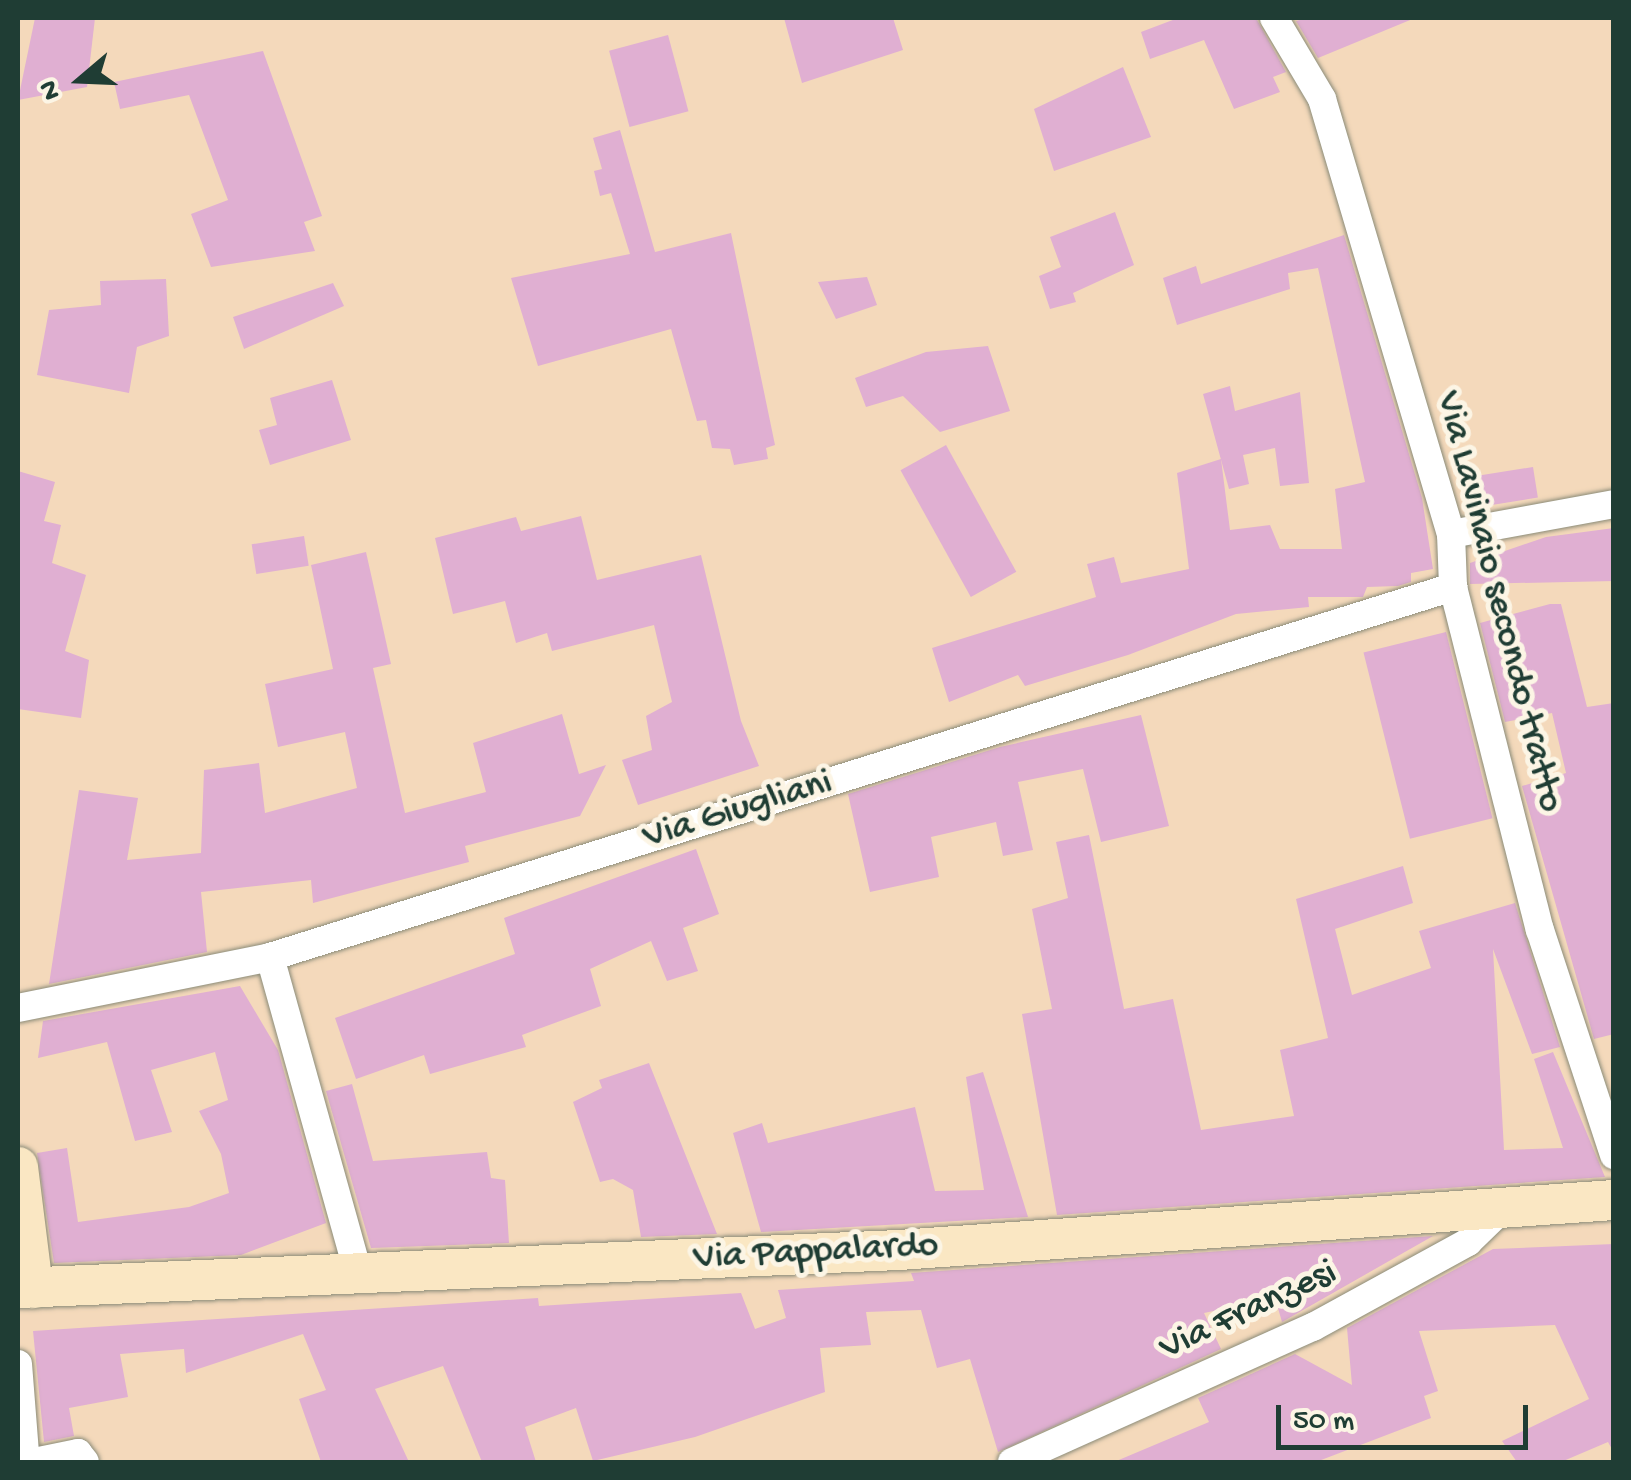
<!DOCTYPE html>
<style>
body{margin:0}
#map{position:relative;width:1631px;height:1480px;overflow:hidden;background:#f4d9bb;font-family:"Gochi Hand",sans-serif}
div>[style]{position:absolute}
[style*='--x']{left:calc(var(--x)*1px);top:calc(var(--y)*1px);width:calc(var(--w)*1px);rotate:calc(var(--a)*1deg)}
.building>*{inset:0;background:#e0afd2;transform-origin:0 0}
.roads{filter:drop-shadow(0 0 2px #8a8b78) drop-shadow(0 0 2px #8a8b78)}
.street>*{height:28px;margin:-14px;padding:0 14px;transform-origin:14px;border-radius:14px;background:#fff}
.secondary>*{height:40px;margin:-20px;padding:0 20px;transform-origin:20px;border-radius:20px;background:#fae7c3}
span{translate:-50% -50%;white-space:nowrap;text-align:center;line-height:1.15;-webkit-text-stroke:10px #fcf5e5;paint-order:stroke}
.street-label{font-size:38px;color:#1f3d34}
.frame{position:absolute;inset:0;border:20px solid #1f3d34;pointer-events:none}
.north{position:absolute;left:30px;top:30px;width:100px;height:100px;-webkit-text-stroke:8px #fcf5e5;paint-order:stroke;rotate:251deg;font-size:28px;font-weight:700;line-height:40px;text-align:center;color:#1f3d34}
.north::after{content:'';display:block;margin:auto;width:35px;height:45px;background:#1f3d34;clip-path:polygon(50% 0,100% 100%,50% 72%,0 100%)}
.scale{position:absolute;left:1276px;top:1405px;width:252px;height:45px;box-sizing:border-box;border:5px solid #1f3d34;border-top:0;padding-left:12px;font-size:30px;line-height:35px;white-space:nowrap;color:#1f3d34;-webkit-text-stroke:8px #fcf5e5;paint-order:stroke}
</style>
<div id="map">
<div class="building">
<i style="clip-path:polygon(35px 18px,95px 18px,87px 87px,18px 100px)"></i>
<i style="clip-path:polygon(784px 18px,893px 18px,903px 50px,802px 83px)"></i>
<i style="clip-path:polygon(1178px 18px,1256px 18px,1286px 72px,1273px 77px,1280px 92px,1234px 109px,1204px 40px,1150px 59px,1141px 32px)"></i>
<i style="clip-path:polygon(1307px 18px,1415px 18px,1318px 58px,1296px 21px)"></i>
<i style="left:668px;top:35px;width:79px;height:61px;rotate:75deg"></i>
<i style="clip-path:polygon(263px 51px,322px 216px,304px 222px,315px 251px,211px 267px,191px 214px,228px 200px,189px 95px,120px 109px,114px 82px)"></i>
<i style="clip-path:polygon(1123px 67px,1151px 137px,1054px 171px,1034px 109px)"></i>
<i style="clip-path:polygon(620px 130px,655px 252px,731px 233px,775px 445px,766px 448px,768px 459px,734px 465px,730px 449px,712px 448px,706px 420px,697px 421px,671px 329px,538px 366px,511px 278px,630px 254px,611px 193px,600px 196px,594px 171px,602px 169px,593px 138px)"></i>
<i style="clip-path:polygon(1115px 212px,1134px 265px,1073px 293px,1076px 302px,1050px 309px,1039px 276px,1061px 267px,1050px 237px)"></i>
<i style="clip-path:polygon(1344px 235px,1422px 498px,1433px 569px,1411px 573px,1411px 582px,1398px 586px,1367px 587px,1363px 597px,1308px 597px,1309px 607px,1236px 614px,1128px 655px,1025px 686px,1018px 675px,949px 702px,932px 648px,1096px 597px,1087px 564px,1114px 557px,1121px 583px,1189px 569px,1177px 473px,1221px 459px,1230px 530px,1270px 525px,1280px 549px,1342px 549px,1335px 489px,1365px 482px,1318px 268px,1288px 273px,1290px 289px,1177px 325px,1163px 278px,1196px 266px,1201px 284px)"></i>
<i style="clip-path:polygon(867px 277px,877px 305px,836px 319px,818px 282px)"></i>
<i style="clip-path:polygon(166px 279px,169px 336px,137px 347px,129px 393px,37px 375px,49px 310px,101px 305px,100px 281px)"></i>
<i style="clip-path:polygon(333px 283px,344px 306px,244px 349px,233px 317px)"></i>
<i style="clip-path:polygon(988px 346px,1010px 411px,940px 432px,903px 396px,866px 407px,855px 378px,926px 352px)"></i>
<i style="clip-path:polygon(332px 380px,351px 440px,270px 465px,259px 430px,277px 425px,270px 398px)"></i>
<i style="clip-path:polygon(1230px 386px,1235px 411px,1300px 392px,1309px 483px,1280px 486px,1275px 448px,1243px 455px,1249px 484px,1229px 489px,1203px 394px)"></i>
<i style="left:946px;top:445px;width:145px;height:52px;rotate:61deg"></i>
<i style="left:1533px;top:467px;width:31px;height:64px;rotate:81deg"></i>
<i style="clip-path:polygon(18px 471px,55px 482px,44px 521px,61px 525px,52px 563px,86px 575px,65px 651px,89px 660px,81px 718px,18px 709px)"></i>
<i style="clip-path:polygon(581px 516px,597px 580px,701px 555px,741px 721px,759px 766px,638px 805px,622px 760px,652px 750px,646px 716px,672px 702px,654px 625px,552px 651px,547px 633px,516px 643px,505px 601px,453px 614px,435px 538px,516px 517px,521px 531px)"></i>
<i style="clip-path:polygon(1614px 528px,1614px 581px,1470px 584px,1470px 563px,1546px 537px)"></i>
<i style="left:304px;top:536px;width:30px;height:53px;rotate:81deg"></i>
<i style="clip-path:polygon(366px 552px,391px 664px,373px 668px,405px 813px,486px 792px,473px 743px,562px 714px,579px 774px,606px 765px,580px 816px,465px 846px,469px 862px,313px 903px,311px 880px,201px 892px,207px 952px,49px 984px,79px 790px,138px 798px,127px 860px,201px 853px,204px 770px,259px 763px,265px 813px,357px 788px,345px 732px,278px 747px,265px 684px,333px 669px,311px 565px)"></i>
<i style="clip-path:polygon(1550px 604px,1561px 604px,1587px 707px,1614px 703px,1614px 1034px,1594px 1039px,1522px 786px,1566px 773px,1552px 713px,1505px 722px,1480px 623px)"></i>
<i style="left:1446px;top:632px;width:192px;height:85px;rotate:76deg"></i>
<i style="clip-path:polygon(1141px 715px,1169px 826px,1101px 842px,1083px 769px,1018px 782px,1033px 850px,1003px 856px,996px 822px,931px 837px,939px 877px,870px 892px,848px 794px,1000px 747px)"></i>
<i style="clip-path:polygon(1089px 835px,1124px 1009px,1173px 999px,1201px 1130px,1294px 1116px,1280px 1050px,1328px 1038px,1296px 899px,1403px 866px,1413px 903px,1335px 929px,1352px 995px,1431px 968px,1419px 931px,1515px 903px,1560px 1047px,1532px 1054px,1493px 949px,1504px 1150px,1563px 1148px,1534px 1059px,1553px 1052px,1605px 1177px,1057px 1215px,1022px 1014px,1052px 1009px,1032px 909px,1068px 898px,1056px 842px)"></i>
<i style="clip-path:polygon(696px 849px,719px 914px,683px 928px,698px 971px,667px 981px,651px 941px,590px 969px,601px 1006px,522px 1035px,526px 1047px,430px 1074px,424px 1055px,356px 1079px,335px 1018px,515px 954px,504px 918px)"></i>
<i style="clip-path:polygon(240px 986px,278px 1050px,326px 1223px,241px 1255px,54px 1263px,37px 1153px,67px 1148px,78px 1222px,189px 1207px,229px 1193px,221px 1154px,199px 1111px,228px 1100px,215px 1052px,151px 1070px,172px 1132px,135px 1141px,107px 1042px,38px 1058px,43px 1021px)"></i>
<i style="clip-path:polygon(649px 1063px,717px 1234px,641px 1237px,633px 1190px,613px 1179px,600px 1182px,573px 1102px,602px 1088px,599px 1080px)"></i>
<i style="clip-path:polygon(983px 1072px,1028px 1217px,761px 1232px,733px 1133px,762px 1123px,768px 1143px,915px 1107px,935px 1191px,984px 1190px,966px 1077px)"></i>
<i style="clip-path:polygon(352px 1084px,373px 1161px,487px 1152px,491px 1178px,505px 1180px,509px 1243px,371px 1248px,326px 1091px)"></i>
<i style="clip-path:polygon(1433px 1236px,1282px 1322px,1275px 1298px,1204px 1313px,1221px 1349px,998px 1452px,970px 1359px,937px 1368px,921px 1310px,866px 1312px,871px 1345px,820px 1348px,825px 1392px,695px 1437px,593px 1461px,576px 1408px,525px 1427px,536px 1462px,482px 1462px,443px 1366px,375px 1389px,409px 1462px,321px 1462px,299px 1399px,326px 1390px,303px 1334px,186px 1373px,184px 1349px,120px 1354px,128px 1397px,69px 1408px,74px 1436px,44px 1442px,33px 1331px,538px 1298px,539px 1306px,741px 1293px,755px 1329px,786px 1318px,778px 1290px,914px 1281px,911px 1273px)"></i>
<i style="clip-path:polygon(1614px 1244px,1614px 1453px,1608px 1442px,1561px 1462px,1517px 1462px,1502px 1441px,1589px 1399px,1555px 1325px,1419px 1331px,1438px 1391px,1424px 1396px,1431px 1418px,1316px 1462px,1114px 1462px,1209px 1422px,1198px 1398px,1295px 1354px,1352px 1385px,1347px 1328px,1493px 1249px)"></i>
</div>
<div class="roads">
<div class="street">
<i style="--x:1274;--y:18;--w:94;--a:59.3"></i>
<i style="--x:1322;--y:99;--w:454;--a:73.5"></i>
<i style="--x:1451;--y:534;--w:53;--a:87.8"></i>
<i style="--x:1453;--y:587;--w:354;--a:75.8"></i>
<i style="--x:1540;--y:930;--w:237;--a:71.8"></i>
<i style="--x:1451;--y:534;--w:166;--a:-10.4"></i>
<i style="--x:270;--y:957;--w:328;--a:74.4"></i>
<i style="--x:18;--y:1008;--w:257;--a:-11.4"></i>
<i style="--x:270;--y:957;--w:1240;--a:-17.37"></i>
<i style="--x:18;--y:1364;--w:89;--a:85.5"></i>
<i style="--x:25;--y:1453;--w:11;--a:52"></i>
<i style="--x:34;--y:1462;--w:45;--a:-11.6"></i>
<i style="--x:78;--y:1453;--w:11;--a:52"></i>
<i style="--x:1012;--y:1462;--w:330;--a:-24.2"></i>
<i style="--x:1313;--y:1327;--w:177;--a:-28.7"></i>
<i style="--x:1468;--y:1242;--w:50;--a:-44.2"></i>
</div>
<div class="secondary">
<i style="--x:18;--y:1167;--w:122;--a:82.9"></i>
<i style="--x:18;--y:1288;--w:882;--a:-2.47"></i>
<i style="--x:899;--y:1250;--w:717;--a:-4"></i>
</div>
</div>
<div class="street-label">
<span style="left:1498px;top:602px;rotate:76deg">Via Lavinaio secondo tratto</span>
<span style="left:738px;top:811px;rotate:-17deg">Via Giugliani</span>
<span style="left:816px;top:1253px;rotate:-3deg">Via Pappalardo</span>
<span style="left:1249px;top:1312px;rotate:-25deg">Via Franzesi</span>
</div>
<div class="frame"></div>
<div class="north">N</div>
<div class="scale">50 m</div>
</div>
